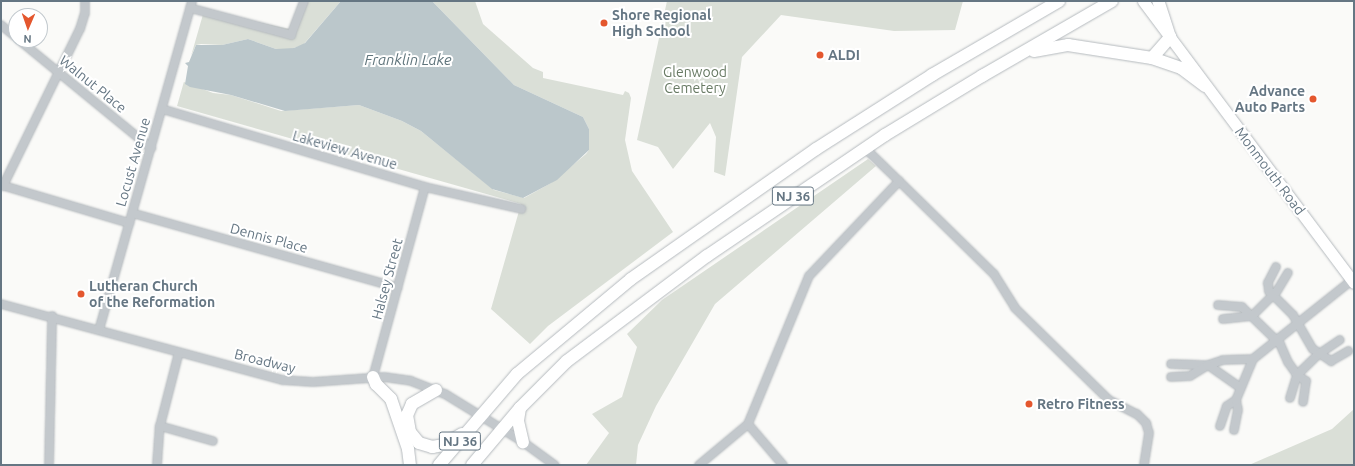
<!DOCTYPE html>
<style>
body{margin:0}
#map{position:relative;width:1355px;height:466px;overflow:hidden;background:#fafaf8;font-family:Ubuntu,sans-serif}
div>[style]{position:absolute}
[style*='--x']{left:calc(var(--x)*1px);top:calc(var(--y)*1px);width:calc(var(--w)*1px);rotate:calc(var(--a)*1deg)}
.green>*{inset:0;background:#dadfd7}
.water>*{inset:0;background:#bbc7cb}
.roads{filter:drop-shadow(0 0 1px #b5babe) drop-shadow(0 0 1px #b5babe)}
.minor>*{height:8px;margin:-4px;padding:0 4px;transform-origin:4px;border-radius:4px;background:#c3c8cc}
.major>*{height:11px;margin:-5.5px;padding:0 5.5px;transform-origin:5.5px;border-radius:5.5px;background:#fff}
.highway>*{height:12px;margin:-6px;padding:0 6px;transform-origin:6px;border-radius:6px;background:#fff}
.dots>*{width:11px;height:11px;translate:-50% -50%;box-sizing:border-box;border:2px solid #fff;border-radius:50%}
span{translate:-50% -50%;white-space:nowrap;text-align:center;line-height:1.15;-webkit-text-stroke:4px #fff;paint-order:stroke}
.shield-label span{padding:1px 3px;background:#fff;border:1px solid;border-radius:3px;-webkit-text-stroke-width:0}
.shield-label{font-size:13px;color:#657683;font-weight:700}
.poi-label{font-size:14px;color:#657683;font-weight:700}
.left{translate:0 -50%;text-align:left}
.right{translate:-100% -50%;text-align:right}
.park-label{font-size:14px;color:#687a64}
.street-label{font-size:14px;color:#657683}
.water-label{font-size:15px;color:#60757c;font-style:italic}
.frame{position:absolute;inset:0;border:2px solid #657683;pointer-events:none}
.north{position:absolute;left:8px;top:8px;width:40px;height:40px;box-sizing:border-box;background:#fff;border:1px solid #c1c8cd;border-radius:50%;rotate:182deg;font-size:11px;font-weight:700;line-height:16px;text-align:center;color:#657683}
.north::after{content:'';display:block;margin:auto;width:14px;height:18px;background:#e4572e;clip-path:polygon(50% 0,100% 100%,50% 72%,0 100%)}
</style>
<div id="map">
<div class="green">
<i style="clip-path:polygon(303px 1px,341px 1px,303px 45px,288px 50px,276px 49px,248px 39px,222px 45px,201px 44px,196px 45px,191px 56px,204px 11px,295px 30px)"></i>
<i style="clip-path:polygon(432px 1px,475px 1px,483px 24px,533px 68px,543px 72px,543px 78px,623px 95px,625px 91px,629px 93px,631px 98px,625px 140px,632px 171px,673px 232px,548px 326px,530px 344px,491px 309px,521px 204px,177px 106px,185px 78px,184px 82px,213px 93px,231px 95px,281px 111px,359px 105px,402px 121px,421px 131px,494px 190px,524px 198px,551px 183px,586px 154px,589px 150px,589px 129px,583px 117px,514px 85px)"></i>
<i style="clip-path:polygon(667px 1px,963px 1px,955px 30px,894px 31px,781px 15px,742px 57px,725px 176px,714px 172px,716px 137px,710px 123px,673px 169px,658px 147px,637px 140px)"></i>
<i style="clip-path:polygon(868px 159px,876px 166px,715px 304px,656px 406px,638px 445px,636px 465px,586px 465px,609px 433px,592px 414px,622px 397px,637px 347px,627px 334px,662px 300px)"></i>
<i style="clip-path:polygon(1354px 409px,1354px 465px,1249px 465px,1332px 429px)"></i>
</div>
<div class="water">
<i style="clip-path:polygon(341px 1px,432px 1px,514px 85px,583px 117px,589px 129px,589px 150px,557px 180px,523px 198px,492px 189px,421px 131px,402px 121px,359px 105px,285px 111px,231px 95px,190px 87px,185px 84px,188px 66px,185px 63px,189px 62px,196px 45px,222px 45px,248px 39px,276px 49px,294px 48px,305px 43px)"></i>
</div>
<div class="roads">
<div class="minor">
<i style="--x:190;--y:8;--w:105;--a:15"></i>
<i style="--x:291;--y:35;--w:36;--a:-69"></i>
<i style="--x:1;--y:25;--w:19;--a:39"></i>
<i style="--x:19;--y:40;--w:171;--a:39.3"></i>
<i style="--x:162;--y:109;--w:274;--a:16.5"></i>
<i style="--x:425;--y:187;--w:99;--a:12.8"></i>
<i style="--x:899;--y:181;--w:133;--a:44.4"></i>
<i style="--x:994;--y:274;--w:40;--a:58"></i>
<i style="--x:1015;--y:308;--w:132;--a:44.4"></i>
<i style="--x:1109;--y:400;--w:31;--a:27"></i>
<i style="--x:1137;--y:414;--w:13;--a:45"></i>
<i style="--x:1146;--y:423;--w:10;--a:73"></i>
<i style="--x:1149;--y:433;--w:32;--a:99"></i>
<i style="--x:1;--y:185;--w:134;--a:16.5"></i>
<i style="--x:3;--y:186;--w:175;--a:-63.9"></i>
<i style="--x:80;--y:29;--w:17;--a:-73"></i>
<i style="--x:85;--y:13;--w:12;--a:-90"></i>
<i style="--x:132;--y:213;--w:276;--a:15.7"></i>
<i style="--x:1276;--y:267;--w:18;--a:117"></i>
<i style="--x:1268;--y:283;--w:8;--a:83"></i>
<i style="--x:1269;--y:291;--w:34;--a:45"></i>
<i style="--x:1293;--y:315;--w:39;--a:60"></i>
<i style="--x:1313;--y:349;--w:22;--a:34"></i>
<i style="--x:1331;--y:361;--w:20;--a:-30"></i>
<i style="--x:1;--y:304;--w:292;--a:15.1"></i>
<i style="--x:283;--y:380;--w:30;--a:4"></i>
<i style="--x:313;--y:382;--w:71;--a:-4"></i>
<i style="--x:384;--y:377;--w:27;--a:8"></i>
<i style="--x:411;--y:381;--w:36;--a:21"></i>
<i style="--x:445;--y:394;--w:92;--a:31.6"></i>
<i style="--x:523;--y:442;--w:39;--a:36"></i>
<i style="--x:1218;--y:305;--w:24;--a:5"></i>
<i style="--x:1242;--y:307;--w:53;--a:44.2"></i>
<i style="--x:1280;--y:344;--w:20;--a:66"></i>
<i style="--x:1288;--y:362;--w:16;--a:55"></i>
<i style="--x:1297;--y:375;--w:11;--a:34"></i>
<i style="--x:1306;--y:381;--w:21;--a:98"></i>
<i style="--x:1223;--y:319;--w:29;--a:-6"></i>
<i style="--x:1252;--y:316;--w:35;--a:-45"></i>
<i style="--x:1277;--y:291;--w:21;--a:-59"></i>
<i style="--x:99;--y:330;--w:342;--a:-74.2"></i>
<i style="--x:1171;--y:364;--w:37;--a:2"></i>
<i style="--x:1208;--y:365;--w:16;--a:-18"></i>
<i style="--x:1223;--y:360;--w:30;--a:-2"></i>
<i style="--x:373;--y:377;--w:197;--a:-74.7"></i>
<i style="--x:1171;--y:377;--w:19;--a:-3"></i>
<i style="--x:1190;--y:376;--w:21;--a:-31"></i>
<i style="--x:1208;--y:365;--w:39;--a:35"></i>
<i style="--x:1290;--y:398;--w:24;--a:-73"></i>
<i style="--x:1297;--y:375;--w:30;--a:-44"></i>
<i style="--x:1319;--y:354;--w:25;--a:-34"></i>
<i style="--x:748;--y:424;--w:54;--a:49.5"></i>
<i style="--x:160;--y:426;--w:55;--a:15.8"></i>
<i style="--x:1220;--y:426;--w:21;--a:-71"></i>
<i style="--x:1227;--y:406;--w:11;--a:-34"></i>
<i style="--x:1234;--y:430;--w:20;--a:-79"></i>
<i style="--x:1238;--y:410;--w:10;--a:-101"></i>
<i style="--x:1236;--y:400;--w:44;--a:-67.5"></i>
<i style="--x:1253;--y:359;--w:127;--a:-38.6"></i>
<i style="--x:49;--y:465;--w:149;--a:-88.8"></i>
<i style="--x:157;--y:465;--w:39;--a:-86"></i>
<i style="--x:160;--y:426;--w:76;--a:-75.6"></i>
<i style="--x:699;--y:465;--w:64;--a:-39.9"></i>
<i style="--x:748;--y:424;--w:160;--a:-67.6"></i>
<i style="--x:809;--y:276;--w:131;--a:-46.5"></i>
<i style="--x:899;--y:181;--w:47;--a:-135.9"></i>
</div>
<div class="major">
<i style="--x:1143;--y:1;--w:352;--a:53.2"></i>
</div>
<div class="highway">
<i style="--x:1034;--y:51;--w:35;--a:-10"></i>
<i style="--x:1068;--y:45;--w:85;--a:8.8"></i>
<i style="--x:1152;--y:58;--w:31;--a:19"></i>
<i style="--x:1181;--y:68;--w:30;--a:37"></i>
<i style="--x:1152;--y:58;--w:28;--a:-49"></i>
<i style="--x:1170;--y:37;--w:38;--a:-108"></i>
<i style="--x:373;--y:377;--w:8;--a:67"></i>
<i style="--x:376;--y:384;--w:21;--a:45"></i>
<i style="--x:391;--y:399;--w:53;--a:71.2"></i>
<i style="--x:408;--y:449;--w:16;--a:83"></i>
<i style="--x:436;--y:390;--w:28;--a:150"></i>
<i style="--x:412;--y:404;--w:12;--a:114"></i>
<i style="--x:407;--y:415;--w:17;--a:80"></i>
<i style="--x:410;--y:432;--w:14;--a:51"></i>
<i style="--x:419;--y:443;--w:14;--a:17"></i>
<i style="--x:432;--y:447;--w:11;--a:-10"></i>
<i style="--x:443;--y:445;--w:22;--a:-30"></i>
<i style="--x:520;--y:408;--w:13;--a:99"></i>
<i style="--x:518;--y:421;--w:22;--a:77"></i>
<i style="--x:439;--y:465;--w:120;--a:-49.4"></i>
<i style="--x:517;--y:374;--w:148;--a:-39.8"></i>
<i style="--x:631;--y:279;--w:226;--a:-35.1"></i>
<i style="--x:816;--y:149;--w:138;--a:-32.5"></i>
<i style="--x:932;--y:75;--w:147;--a:-30.2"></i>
<i style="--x:472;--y:465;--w:75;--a:-49.9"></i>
<i style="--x:520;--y:408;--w:66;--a:-45"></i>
<i style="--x:567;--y:361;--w:175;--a:-36.9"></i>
<i style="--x:707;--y:256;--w:215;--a:-34.2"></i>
<i style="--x:885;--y:135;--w:114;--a:-31.3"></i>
<i style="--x:982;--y:76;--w:150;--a:-30"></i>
</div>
</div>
<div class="dots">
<i style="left:604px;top:23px;background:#e4572e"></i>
<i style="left:820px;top:55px;background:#e4572e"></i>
<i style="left:1313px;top:99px;background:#e4572e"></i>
<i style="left:81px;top:294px;background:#e4572e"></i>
<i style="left:1029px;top:404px;background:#e4572e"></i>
</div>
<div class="shield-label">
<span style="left:793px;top:196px">NJ 36</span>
<span style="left:460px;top:441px">NJ 36</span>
</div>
<div class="poi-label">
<span class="left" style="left:612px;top:23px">Shore Regional<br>High School</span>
<span class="left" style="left:828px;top:55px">ALDI</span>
<span class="right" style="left:1305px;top:99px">Advance<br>Auto Parts</span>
<span class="left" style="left:89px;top:294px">Lutheran Church<br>of the Reformation</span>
<span class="left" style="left:1037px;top:404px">Retro Fitness</span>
</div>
<div class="park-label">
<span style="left:695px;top:80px">Glenwood<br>Cemetery</span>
</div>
<div class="street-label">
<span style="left:93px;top:84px;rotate:39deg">Walnut Place</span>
<span style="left:345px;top:150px;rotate:16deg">Lakeview Avenue</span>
<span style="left:133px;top:162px;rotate:-74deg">Locust Avenue</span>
<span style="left:1270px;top:171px;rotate:53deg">Monmouth Road</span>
<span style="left:269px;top:238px;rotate:15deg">Dennis Place</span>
<span style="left:387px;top:279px;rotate:-75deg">Halsey Street</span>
<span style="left:265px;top:361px;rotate:14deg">Broadway</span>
</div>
<div class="water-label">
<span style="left:408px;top:60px">Franklin Lake</span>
</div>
<div class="frame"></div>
<div class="north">N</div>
</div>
